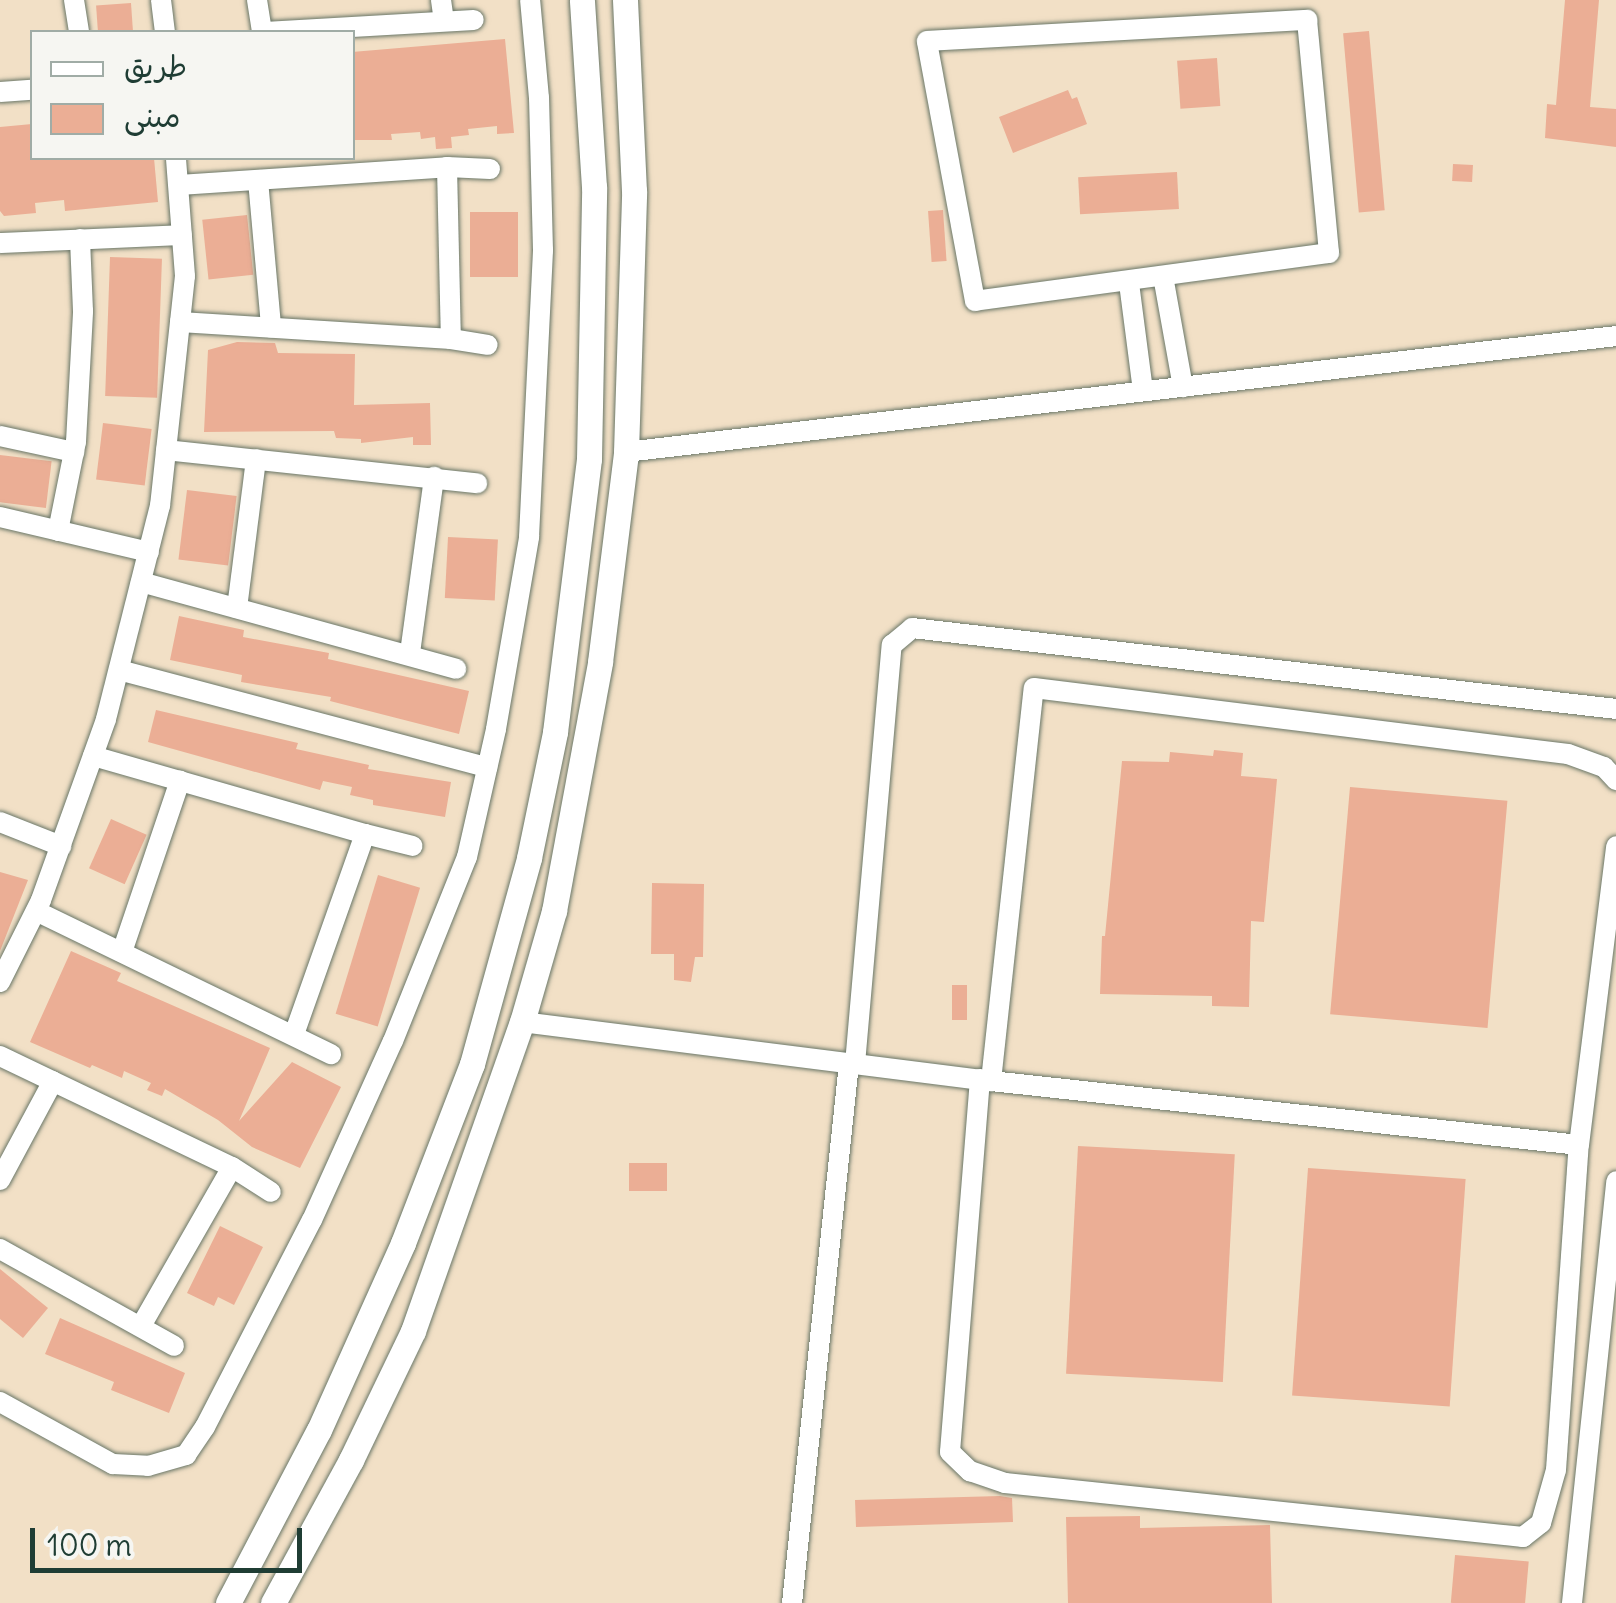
<!DOCTYPE html>
<meta charset="utf-8">
<style>
body{margin:0}
#map{position:relative;width:1616px;height:1603px;overflow:hidden;background:#f2e0c6;font-family:Delius,"Playpen Sans Arabic",sans-serif}
div>[style]{position:absolute}
[style*='--x']{left:calc(var(--x)*1px);top:calc(var(--y)*1px);width:calc(var(--w)*1px);rotate:calc(var(--a)*1deg)}
.building>*{inset:0;background:#ebae95;transform-origin:0 0}
.roads{filter:drop-shadow(0 0 2px #697667) drop-shadow(0 0 2px #697667)}
.minor>*{height:20px;margin:-10px;padding:0 10px;transform-origin:10px;border-radius:10px;background:#fff}
.tertiary>*{height:25px;margin:-12.5px;padding:0 12.5px;transform-origin:12.5px;border-radius:12.5px;background:#fff}
span{translate:-50% -50%;white-space:nowrap;text-align:center;line-height:1.15;-webkit-text-stroke:8px #f6f6f2;paint-order:stroke}
.legend{position:absolute;left:30px;top:30px;width:325px;height:130px;box-sizing:border-box;background:#f6f6f2;border:2px solid #a0aca6;margin:0;padding:12px 18px;list-style:none;font-size:30px;color:#1f3d34}
.legend li{display:flex;align-items:center;gap:20px;height:50px}
.legend b{width:50px;border:2px solid #a0aca6}
.scale{position:absolute;left:30px;top:1528px;width:272px;height:45px;box-sizing:border-box;border:5px solid #1f3d34;border-top:0;padding-left:12px;font-size:30px;line-height:35px;white-space:nowrap;color:#1f3d34;-webkit-text-stroke:8px #f6f6f2;paint-order:stroke}
</style>
<div id="map">
<div class="building">
<i style="clip-path:polygon(1565px 0,1599px 0,1590px 107px,1616px 109px,1616px 147px,1545px 138px,1547px 104px,1556px 105px)"></i>
<i style="left:131px;top:3px;width:29px;height:35px;rotate:86deg"></i>
<i style="left:1369px;top:31px;width:180px;height:26px;rotate:85deg"></i>
<i style="clip-path:polygon(505px 39px,514px 133px,497px 134px,497px 126px,468px 129px,469px 135px,451px 137px,452px 148px,436px 149px,435px 137px,421px 139px,420px 132px,391px 134px,392px 140px,352px 140px,352px 52px)"></i>
<i style="left:1217px;top:58px;width:48px;height:40px;rotate:86deg"></i>
<i style="clip-path:polygon(1068px 90px,1072px 99px,1077px 97px,1087px 124px,1013px 153px,999px 117px)"></i>
<i style="clip-path:polygon(32px 124px,32px 158px,154px 158px,158px 202px,65px 211px,64px 200px,35px 203px,36px 213px,4px 216px,0 211px,0 127px)"></i>
<i style="left:1453px;top:164px;width:20px;height:17px;rotate:3deg"></i>
<i style="left:1177px;top:172px;width:37px;height:99px;rotate:87deg"></i>
<i style="left:943px;top:210px;width:51px;height:15px;rotate:86deg"></i>
<i style="left:470px;top:212px;width:48px;height:65px"></i>
<i style="left:247px;top:215px;width:60px;height:45px;rotate:84deg"></i>
<i style="left:110px;top:257px;width:52px;height:139px;rotate:2deg"></i>
<i style="clip-path:polygon(237px 342px,275px 343px,278px 353px,355px 354px,354px 405px,430px 403px,431px 445px,413px 445px,413px 437px,361px 443px,361px 439px,336px 438px,334px 431px,204px 432px,208px 350px)"></i>
<i style="left:103px;top:423px;width:49px;height:57px;rotate:7deg"></i>
<i style="left:0;top:455px;width:52px;height:47px;rotate:7deg"></i>
<i style="left:187px;top:490px;width:50px;height:70px;rotate:7deg"></i>
<i style="left:448px;top:537px;width:50px;height:61px;rotate:3deg"></i>
<i style="clip-path:polygon(179px 616px,244px 630px,243px 637px,329px 653px,328px 659px,469px 691px,459px 734px,330px 701px,331px 697px,241px 682px,242px 675px,170px 660px)"></i>
<i style="clip-path:polygon(156px 710px,298px 743px,296px 749px,369px 765px,368px 769px,451px 782px,445px 817px,373px 805px,373px 800px,350px 795px,352px 787px,323px 781px,320px 790px,148px 742px)"></i>
<i style="clip-path:polygon(1214px 750px,1243px 753px,1241px 776px,1277px 779px,1264px 922px,1251px 921px,1249px 1007px,1212px 1006px,1212px 996px,1100px 994px,1102px 936px,1105px 936px,1122px 761px,1169px 762px,1170px 752px,1213px 756px)"></i>
<i style="left:1350px;top:787px;width:158px;height:228px;rotate:5deg"></i>
<i style="left:111px;top:819px;width:39px;height:54px;rotate:24deg"></i>
<i style="clip-path:polygon(0 872px,28px 880px,0 951px)"></i>
<i style="left:378px;top:875px;width:44px;height:145px;rotate:17deg"></i>
<i style="clip-path:polygon(652px 883px,704px 884px,703px 957px,695px 957px,691px 982px,674px 980px,674px 954px,651px 954px)"></i>
<i style="clip-path:polygon(71px 951px,121px 973px,117px 981px,270px 1048px,239px 1121px,292px 1062px,341px 1087px,300px 1168px,252px 1147px,218px 1120px,165px 1089px,162px 1096px,147px 1090px,151px 1083px,124px 1071px,122px 1078px,92px 1065px,90px 1068px,30px 1042px)"></i>
<i style="left:952px;top:985px;width:15px;height:35px"></i>
<i style="left:1078px;top:1146px;width:157px;height:228px;rotate:3deg"></i>
<i style="left:629px;top:1163px;width:38px;height:28px"></i>
<i style="left:1308px;top:1168px;width:158px;height:228px;rotate:4deg"></i>
<i style="clip-path:polygon(220px 1226px,263px 1247px,234px 1305px,218px 1297px,214px 1306px,187px 1293px)"></i>
<i style="clip-path:polygon(0 1269px,48px 1308px,23px 1338px,0 1319px)"></i>
<i style="clip-path:polygon(60px 1318px,185px 1373px,169px 1413px,111px 1390px,114px 1382px,45px 1354px)"></i>
<i style="clip-path:polygon(1000px 1496px,1012px 1498px,1013px 1522px,856px 1527px,855px 1500px)"></i>
<i style="clip-path:polygon(1140px 1516px,1140px 1528px,1270px 1525px,1272px 1603px,1068px 1603px,1066px 1517px)"></i>
<i style="left:1455px;top:1555px;width:74px;height:48px;rotate:5deg"></i>
</div>
<div class="roads">
<div class="minor">
<i style="--x:74;--y:0;--w:32;--a:81"></i>
<i style="--x:161;--y:0;--w:32;--a:83"></i>
<i style="--x:257;--y:0;--w:32;--a:81"></i>
<i style="--x:441;--y:0;--w:21;--a:82"></i>
<i style="--x:1307;--y:20;--w:234;--a:84.6"></i>
<i style="--x:1329;--y:253;--w:357;--a:172.3"></i>
<i style="--x:975;--y:301;--w:264;--a:-100.5"></i>
<i style="--x:927;--y:41;--w:381;--a:-3.2"></i>
<i style="--x:265;--y:32;--w:209;--a:-3.3"></i>
<i style="--x:0;--y:92;--w:32;--a:-4"></i>
<i style="--x:447;--y:167;--w:172;--a:88.7"></i>
<i style="--x:258;--y:180;--w:148;--a:84.9"></i>
<i style="--x:179;--y:185;--w:269;--a:-3.8"></i>
<i style="--x:447;--y:167;--w:43;--a:2.7"></i>
<i style="--x:0;--y:243;--w:182;--a:-2.5"></i>
<i style="--x:1163;--y:276;--w:113;--a:79.8"></i>
<i style="--x:1129;--y:283;--w:109;--a:82.6"></i>
<i style="--x:180;--y:322;--w:272;--a:3.6"></i>
<i style="--x:451;--y:339;--w:37;--a:9"></i>
<i style="--x:0;--y:436;--w:76;--a:12.2"></i>
<i style="--x:166;--y:450;--w:313;--a:6.1"></i>
<i style="--x:626;--y:452;--w:997;--a:-6.68"></i>
<i style="--x:0;--y:517;--w:153;--a:13.2"></i>
<i style="--x:58;--y:531;--w:91;--a:-78.6"></i>
<i style="--x:76;--y:442;--w:131;--a:-86.9"></i>
<i style="--x:83;--y:311;--w:72;--a:-92.4"></i>
<i style="--x:141;--y:582;--w:327;--a:15.4"></i>
<i style="--x:237;--y:608;--w:150;--a:-82.7"></i>
<i style="--x:410;--y:653;--w:178;--a:-82.2"></i>
<i style="--x:119;--y:670;--w:381;--a:14.8"></i>
<i style="--x:93;--y:756;--w:283;--a:16"></i>
<i style="--x:365;--y:834;--w:213;--a:109.5"></i>
<i style="--x:0;--y:822;--w:66;--a:21.5"></i>
<i style="--x:365;--y:834;--w:49;--a:14"></i>
<i style="--x:36;--y:911;--w:328;--a:25.9"></i>
<i style="--x:122;--y:952;--w:181;--a:-71.3"></i>
<i style="--x:0;--y:982;--w:92;--a:-63.4"></i>
<i style="--x:41;--y:900;--w:192;--a:-70.2"></i>
<i style="--x:106;--y:719;--w:220;--a:-75.8"></i>
<i style="--x:160;--y:506;--w:231;--a:-83.8"></i>
<i style="--x:185;--y:276;--w:118;--a:-94.4"></i>
<i style="--x:522;--y:1022;--w:473;--a:7.2"></i>
<i style="--x:991;--y:1081;--w:591;--a:6.21"></i>
<i style="--x:0;--y:1056;--w:257;--a:25.6"></i>
<i style="--x:232;--y:1167;--w:46;--a:32.7"></i>
<i style="--x:855;--y:1064;--w:421;--a:-85"></i>
<i style="--x:892;--y:645;--w:26;--a:-40"></i>
<i style="--x:912;--y:628;--w:709;--a:6.56"></i>
<i style="--x:980;--y:1079;--w:374;--a:94.6"></i>
<i style="--x:950;--y:1452;--w:28;--a:44"></i>
<i style="--x:970;--y:1471;--w:37;--a:19"></i>
<i style="--x:1005;--y:1483;--w:521;--a:5.95"></i>
<i style="--x:1523;--y:1537;--w:23;--a:-38"></i>
<i style="--x:1541;--y:1523;--w:55;--a:-74.2"></i>
<i style="--x:1556;--y:1470;--w:326;--a:-86"></i>
<i style="--x:1579;--y:1145;--w:301;--a:-82.9"></i>
<i style="--x:991;--y:1081;--w:395;--a:-83.8"></i>
<i style="--x:1034;--y:688;--w:538;--a:7.05"></i>
<i style="--x:1568;--y:754;--w:38;--a:20"></i>
<i style="--x:1604;--y:767;--w:18;--a:47"></i>
<i style="--x:0;--y:1180;--w:112;--a:-61.8"></i>
<i style="--x:0;--y:1249;--w:199;--a:29.1"></i>
<i style="--x:141;--y:1326;--w:183;--a:-60.2"></i>
<i style="--x:0;--y:1402;--w:129;--a:28.8"></i>
<i style="--x:113;--y:1464;--w:35;--a:3"></i>
<i style="--x:148;--y:1466;--w:40;--a:-16"></i>
<i style="--x:186;--y:1455;--w:34;--a:-56"></i>
<i style="--x:205;--y:1427;--w:233;--a:-62.7"></i>
<i style="--x:312;--y:1220;--w:196;--a:-65.7"></i>
<i style="--x:393;--y:1041;--w:198;--a:-68.1"></i>
<i style="--x:467;--y:857;--w:131;--a:-77.2"></i>
<i style="--x:496;--y:729;--w:195;--a:-80.2"></i>
<i style="--x:529;--y:537;--w:287;--a:-87.2"></i>
<i style="--x:543;--y:250;--w:152;--a:-91.5"></i>
<i style="--x:539;--y:98;--w:98;--a:-95.2"></i>
<i style="--x:792;--y:1603;--w:543;--a:-83.97"></i>
<i style="--x:1572;--y:1603;--w:424;--a:-84"></i>
</div>
<div class="tertiary">
<i style="--x:228;--y:1603;--w:195;--a:-62.3"></i>
<i style="--x:319;--y:1430;--w:205;--a:-65.8"></i>
<i style="--x:403;--y:1243;--w:192;--a:-68.9"></i>
<i style="--x:472;--y:1064;--w:214;--a:-74.5"></i>
<i style="--x:529;--y:858;--w:129;--a:-78.3"></i>
<i style="--x:555;--y:732;--w:275;--a:-82.9"></i>
<i style="--x:589;--y:459;--w:272;--a:-88.9"></i>
<i style="--x:594;--y:187;--w:187;--a:-93.7"></i>
<i style="--x:273;--y:1603;--w:163;--a:-61.4"></i>
<i style="--x:351;--y:1460;--w:143;--a:-64.3"></i>
<i style="--x:413;--y:1331;--w:328;--a:-70.6"></i>
<i style="--x:522;--y:1022;--w:116;--a:-73.9"></i>
<i style="--x:554;--y:911;--w:253;--a:-79.5"></i>
<i style="--x:600;--y:662;--w:212;--a:-82.9"></i>
<i style="--x:626;--y:452;--w:261;--a:-88.2"></i>
<i style="--x:634;--y:191;--w:191;--a:-92.7"></i>
</div>
</div>
<ul class="legend">
<li><b style="height:12px;background:#fff"></b>طريق</li>
<li><b style="height:28px;background:#ebae95"></b>مبنى</li>
</ul>
<div class="scale">100 m</div>
</div>
